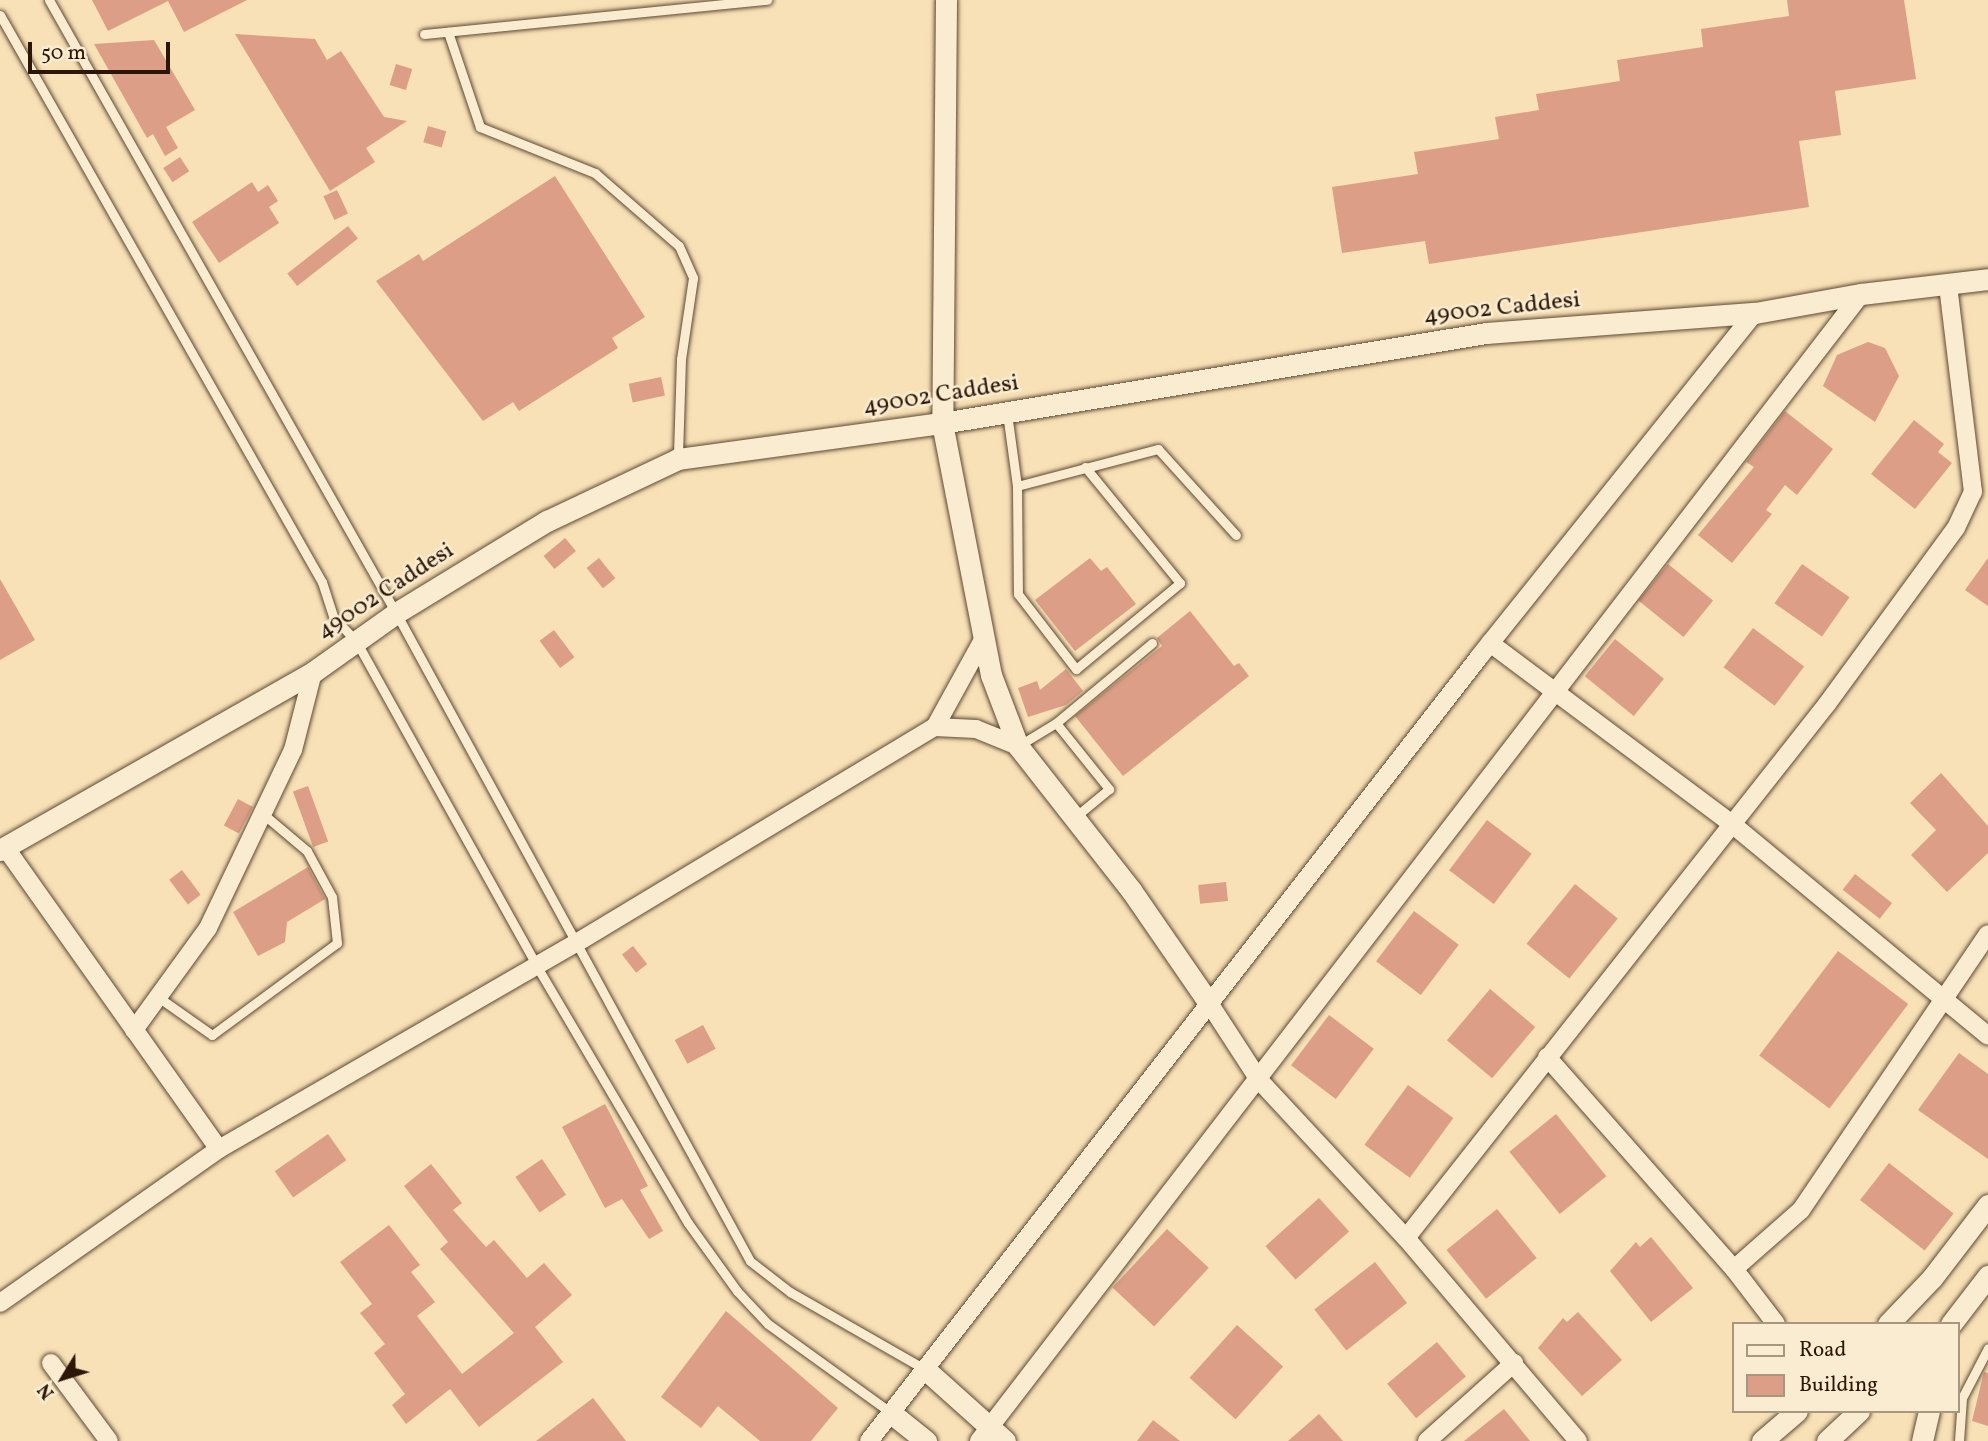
<!DOCTYPE html>
<style>
body{margin:0}
#map{position:relative;width:1988px;height:1441px;overflow:hidden;background:#f8e1b6;font-family:Vollkorn,serif}
div>[style]{position:absolute}
[style*='--x']{left:calc(var(--x)*1px);top:calc(var(--y)*1px);width:calc(var(--w)*1px);rotate:calc(var(--a)*1deg)}
.building>*{inset:0;background:#dc9e86;transform-origin:0 0}
.roads{filter:drop-shadow(0 0 2px #5e4933) drop-shadow(0 0 2px #5e4933)}
.service>*{height:9px;margin:-4.5px;padding:0 4.5px;transform-origin:4.5px;border-radius:4.5px;background:#faecd0}
.minor>*{height:18px;margin:-9px;padding:0 9px;transform-origin:9px;border-radius:9px;background:#faecd0}
.tertiary>*{height:21px;margin:-10.5px;padding:0 10.5px;transform-origin:10.5px;border-radius:10.5px;background:#faecd0}
span{translate:-50% -50%;white-space:nowrap;text-align:center;line-height:1.15;-webkit-text-stroke:5px #faecd0;paint-order:stroke}
.street-label{font-size:24px;color:#2b1607}
.legend{position:absolute;left:1732px;top:1322px;width:228px;height:91px;box-sizing:border-box;background:#faecd0;border:2px solid #a79680;margin:0;padding:9px 12px;list-style:none;font-size:21px;color:#2b1607}
.legend li{display:flex;align-items:center;gap:14px;height:35px}
.legend b{width:35px;border:2px solid #a79680}
.north{position:absolute;left:28px;top:1343px;width:70px;height:70px;-webkit-text-stroke:5px #faecd0;paint-order:stroke;rotate:232deg;font-size:19px;font-weight:700;line-height:28px;text-align:center;color:#2b1607}
.north::after{content:'';display:block;margin:auto;width:24px;height:32px;background:#2b1607;clip-path:polygon(50% 0,100% 100%,50% 72%,0 100%)}
.scale{position:absolute;left:28px;top:42px;width:142px;height:32px;box-sizing:border-box;border:4px solid #2b1607;border-top:0;padding-left:9px;font-size:21px;line-height:24px;white-space:nowrap;color:#2b1607;-webkit-text-stroke:5px #faecd0;paint-order:stroke}
</style>
<div id="map">
<div class="building">
<i style="clip-path:polygon(92px 0,247px 0,184px 32px,168px 1px,108px 31px)"></i>
<i style="clip-path:polygon(1787px 0,1904px 0,1916px 79px,1835px 91px,1841px 135px,1799px 141px,1809px 207px,1429px 264px,1425px 241px,1342px 253px,1332px 187px,1418px 174px,1414px 152px,1499px 139px,1495px 117px,1539px 110px,1536px 94px,1620px 81px,1617px 60px,1703px 47px,1701px 29px,1789px 16px)"></i>
<i style="clip-path:polygon(235px 34px,315px 39px,327px 60px,341px 51px,384px 117px,407px 121px,366px 148px,375px 162px,330px 191px)"></i>
<i style="clip-path:polygon(154px 40px,195px 110px,166px 127px,178px 148px,165px 156px,153px 134px,147px 138px,94px 44px)"></i>
<i style="left:396px;top:64px;width:17px;height:22px;rotate:17deg"></i>
<i style="left:428px;top:126px;width:19px;height:17px;rotate:16deg"></i>
<i style="left:180px;top:157px;width:17px;height:20px;rotate:57deg"></i>
<i style="clip-path:polygon(555px 176px,645px 317px,612px 338px,618px 348px,519px 411px,513px 402px,483px 421px,376px 281px,419px 254px,423px 261px)"></i>
<i style="clip-path:polygon(252px 182px,258px 192px,268px 185px,278px 201px,269px 207px,279px 223px,219px 263px,192px 222px)"></i>
<i style="left:337px;top:190px;width:26px;height:15px;rotate:65deg"></i>
<i style="left:348px;top:226px;width:16px;height:77px;rotate:52deg"></i>
<i style="clip-path:polygon(1868px 342px,1885px 348px,1899px 376px,1875px 422px,1823px 386px,1837px 355px)"></i>
<i style="left:661px;top:377px;width:19px;height:33px;rotate:78deg"></i>
<i style="clip-path:polygon(1785px 411px,1833px 449px,1797px 495px,1785px 485px,1766px 510px,1772px 514px,1732px 563px,1698px 535px,1754px 467px,1746px 462px)"></i>
<i style="clip-path:polygon(1914px 420px,1944px 444px,1938px 452px,1952px 463px,1915px 509px,1871px 474px)"></i>
<i style="left:565px;top:538px;width:17px;height:28px;rotate:50deg"></i>
<i style="left:599px;top:558px;width:26px;height:16px;rotate:51deg"></i>
<i style="clip-path:polygon(1090px 558px,1101px 571px,1107px 567px,1136px 604px,1075px 651px,1035px 600px)"></i>
<i style="clip-path:polygon(1988px 558px,1988px 606px,1965px 590px)"></i>
<i style="left:1668px;top:564px;width:58px;height:47px;rotate:39deg"></i>
<i style="left:1802px;top:564px;width:58px;height:48px;rotate:35deg"></i>
<i style="clip-path:polygon(0 579px,35px 640px,0 660px)"></i>
<i style="clip-path:polygon(1190px 611px,1234px 666px,1239px 663px,1249px 676px,1123px 776px,1075px 716px,1162px 646px,1157px 638px)"></i>
<i style="left:1753px;top:628px;width:64px;height:49px;rotate:37deg"></i>
<i style="left:554px;top:630px;width:34px;height:18px;rotate:53deg"></i>
<i style="left:1615px;top:639px;width:63px;height:48px;rotate:39deg"></i>
<i style="clip-path:polygon(1066px 669px,1083px 691px,1066px 705px,1028px 717px,1018px 688px,1037px 681px,1040px 690px)"></i>
<i style="clip-path:polygon(1941px 773px,1988px 826px,1988px 853px,1947px 892px,1911px 855px,1936px 830px,1910px 803px)"></i>
<i style="left:308px;top:786px;width:59px;height:16px;rotate:70deg"></i>
<i style="left:238px;top:799px;width:17px;height:30px;rotate:28deg"></i>
<i style="left:1487px;top:820px;width:56px;height:63px;rotate:37deg"></i>
<i style="clip-path:polygon(308px 867px,325px 899px,287px 922px,285px 942px,258px 956px,233px 912px)"></i>
<i style="left:182px;top:870px;width:31px;height:16px;rotate:53deg"></i>
<i style="left:1855px;top:874px;width:47px;height:20px;rotate:38deg"></i>
<i style="left:1226px;top:882px;width:19px;height:28px;rotate:84deg"></i>
<i style="left:1575px;top:884px;width:55px;height:77px;rotate:39deg"></i>
<i style="left:1414px;top:911px;width:56px;height:63px;rotate:37deg"></i>
<i style="left:633px;top:946px;width:23px;height:14px;rotate:52deg"></i>
<i style="left:1838px;top:951px;width:88px;height:131px;rotate:37deg"></i>
<i style="left:1490px;top:989px;width:59px;height:67px;rotate:40deg"></i>
<i style="left:1329px;top:1015px;width:56px;height:63px;rotate:37deg"></i>
<i style="left:703px;top:1025px;width:27px;height:32px;rotate:62deg"></i>
<i style="clip-path:polygon(1959px 1053px,1988px 1074px,1988px 1159px,1918px 1110px)"></i>
<i style="left:1408px;top:1085px;width:56px;height:74px;rotate:36deg"></i>
<i style="clip-path:polygon(605px 1104px,648px 1186px,640px 1190px,663px 1231px,649px 1239px,622px 1199px,605px 1208px,562px 1127px)"></i>
<i style="left:1556px;top:1114px;width:80px;height:60px;rotate:51deg"></i>
<i style="left:328px;top:1134px;width:32px;height:65px;rotate:55deg"></i>
<i style="left:542px;top:1159px;width:43px;height:32px;rotate:56deg"></i>
<i style="left:1889px;top:1163px;width:82px;height:47px;rotate:38deg"></i>
<i style="clip-path:polygon(431px 1164px,462px 1203px,453px 1210px,486px 1247px,494px 1240px,527px 1278px,544px 1263px,572px 1295px,535px 1327px,563px 1362px,479px 1427px,450px 1389px,406px 1424px,392px 1405px,405px 1394px,374px 1353px,385px 1344px,360px 1313px,372px 1304px,340px 1262px,389px 1225px,420px 1265px,411px 1272px,435px 1302px,417px 1316px,462px 1374px,514px 1333px,440px 1249px,448px 1242px,404px 1186px)"></i>
<i style="left:1319px;top:1198px;width:45px;height:72px;rotate:48deg"></i>
<i style="left:1497px;top:1209px;width:63px;height:65px;rotate:51deg"></i>
<i style="left:1167px;top:1229px;width:57px;height:80px;rotate:43deg"></i>
<i style="clip-path:polygon(1651px 1237px,1693px 1288px,1651px 1322px,1610px 1271px,1636px 1242px,1640px 1247px)"></i>
<i style="left:1375px;top:1262px;width:52px;height:77px;rotate:52deg"></i>
<i style="clip-path:polygon(726px 1311px,838px 1408px,811px 1441px,760px 1441px,718px 1406px,701px 1428px,661px 1397px)"></i>
<i style="clip-path:polygon(1578px 1312px,1622px 1360px,1582px 1396px,1538px 1348px,1563px 1318px,1567px 1322px)"></i>
<i style="left:1237px;top:1325px;width:62px;height:71px;rotate:42deg"></i>
<i style="left:1437px;top:1342px;width:45px;height:65px;rotate:50deg"></i>
<i style="clip-path:polygon(1984px 1372px,1988px 1373px,1988px 1426px,1972px 1421px)"></i>
<i style="clip-path:polygon(593px 1398px,626px 1441px,536px 1441px)"></i>
<i style="clip-path:polygon(1504px 1409px,1530px 1441px,1464px 1441px)"></i>
<i style="clip-path:polygon(1319px 1414px,1343px 1441px,1288px 1441px)"></i>
<i style="clip-path:polygon(1153px 1420px,1180px 1441px,1137px 1441px)"></i>
</div>
<div class="roads">
<div class="service">
<i style="--x:49;--y:0;--w:704;--a:60.49"></i>
<i style="--x:396;--y:613;--w:738;--a:61.35"></i>
<i style="--x:750;--y:1261;--w:51;--a:37.8"></i>
<i style="--x:790;--y:1292;--w:157;--a:29.8"></i>
<i style="--x:0;--y:15;--w:652;--a:60.41"></i>
<i style="--x:322;--y:582;--w:38;--a:72"></i>
<i style="--x:334;--y:618;--w:32;--a:46"></i>
<i style="--x:356;--y:641;--w:371;--a:60.9"></i>
<i style="--x:536;--y:965;--w:299;--a:59.5"></i>
<i style="--x:688;--y:1223;--w:84;--a:54.2"></i>
<i style="--x:737;--y:1291;--w:45;--a:46.8"></i>
<i style="--x:768;--y:1324;--w:150;--a:35.8"></i>
<i style="--x:448;--y:32;--w:100;--a:71.4"></i>
<i style="--x:480;--y:127;--w:124;--a:21.8"></i>
<i style="--x:595;--y:173;--w:111;--a:41"></i>
<i style="--x:679;--y:246;--w:35;--a:66"></i>
<i style="--x:693;--y:278;--w:82;--a:98.4"></i>
<i style="--x:681;--y:359;--w:98;--a:91.8"></i>
<i style="--x:424;--y:34;--w:345;--a:-5.7"></i>
<i style="--x:1007;--y:413;--w:74;--a:82.2"></i>
<i style="--x:1017;--y:486;--w:108;--a:89.5"></i>
<i style="--x:1018;--y:594;--w:95;--a:52.3"></i>
<i style="--x:1076;--y:669;--w:135;--a:-39.6"></i>
<i style="--x:1180;--y:583;--w:150;--a:-129.3"></i>
<i style="--x:1017;--y:486;--w:146;--a:-14.7"></i>
<i style="--x:1158;--y:449;--w:116;--a:47.8"></i>
<i style="--x:1056;--y:723;--w:125;--a:-39.8"></i>
<i style="--x:1018;--y:746;--w:44;--a:-31.2"></i>
<i style="--x:1056;--y:723;--w:85;--a:51.2"></i>
<i style="--x:1109;--y:789;--w:44;--a:140.5"></i>
<i style="--x:158;--y:997;--w:66;--a:35.1"></i>
<i style="--x:212;--y:1035;--w:155;--a:-36.4"></i>
<i style="--x:337;--y:943;--w:46;--a:-96.2"></i>
<i style="--x:332;--y:897;--w:52;--a:-118.5"></i>
<i style="--x:307;--y:851;--w:57;--a:-139.9"></i>
<i style="--x:1959;--y:1441;--w:43;--a:-86"></i>
<i style="--x:1962;--y:1398;--w:56;--a:-62.5"></i>
</div>
<div class="minor">
<i style="--x:1490;--y:643;--w:302;--a:36.8"></i>
<i style="--x:1732;--y:824;--w:332;--a:39.6"></i>
<i style="--x:935;--y:727;--w:102;--a:-61.2"></i>
<i style="--x:5;--y:847;--w:370;--a:54.7"></i>
<i style="--x:1209;--y:1003;--w:92;--a:57"></i>
<i style="--x:1259;--y:1080;--w:216;--a:47.1"></i>
<i style="--x:1406;--y:1238;--w:266;--a:49.7"></i>
<i style="--x:134;--y:1030;--w:126;--a:-54"></i>
<i style="--x:208;--y:928;--w:197;--a:-64.5"></i>
<i style="--x:293;--y:750;--w:81;--a:-75.6"></i>
<i style="--x:1547;--y:1057;--w:283;--a:48.6"></i>
<i style="--x:1734;--y:1269;--w:69;--a:52.6"></i>
<i style="--x:1406;--y:1238;--w:680;--a:-51.75"></i>
<i style="--x:1827;--y:704;--w:218;--a:-53.8"></i>
<i style="--x:1956;--y:528;--w:40;--a:-65"></i>
<i style="--x:1973;--y:492;--w:208;--a:-96.9"></i>
<i style="--x:1734;--y:1269;--w:89;--a:-41.4"></i>
<i style="--x:1801;--y:1210;--w:333;--a:-55.9"></i>
<i style="--x:0;--y:1303;--w:268;--a:-35.1"></i>
<i style="--x:219;--y:1149;--w:414;--a:-30"></i>
<i style="--x:578;--y:942;--w:417;--a:-31.1"></i>
<i style="--x:935;--y:727;--w:41;--a:2.8"></i>
<i style="--x:976;--y:729;--w:45;--a:22"></i>
<i style="--x:51;--y:1363;--w:97;--a:53.4"></i>
<i style="--x:869;--y:1441;--w:993;--a:-52.11"></i>
<i style="--x:1479;--y:657;--w:441;--a:-51.3"></i>
<i style="--x:979;--y:1441;--w:1447;--a:-52.44"></i>
<i style="--x:1427;--y:1441;--w:117;--a:-41.9"></i>
</div>
<div class="tertiary">
<i style="--x:946;--y:0;--w:423;--a:90.5"></i>
<i style="--x:942;--y:423;--w:257;--a:79"></i>
<i style="--x:991;--y:675;--w:76;--a:69.2"></i>
<i style="--x:1018;--y:746;--w:183;--a:51.9"></i>
<i style="--x:1131;--y:890;--w:137;--a:55.4"></i>
<i style="--x:0;--y:850;--w:360;--a:-29.6"></i>
<i style="--x:313;--y:672;--w:102;--a:-35.4"></i>
<i style="--x:396;--y:613;--w:177;--a:-31.4"></i>
<i style="--x:547;--y:521;--w:145;--a:-25.3"></i>
<i style="--x:678;--y:459;--w:266;--a:-7.8"></i>
<i style="--x:942;--y:423;--w:551;--a:-9.39"></i>
<i style="--x:1486;--y:333;--w:270;--a:-4.3"></i>
<i style="--x:1755;--y:313;--w:108;--a:-10.2"></i>
<i style="--x:1861;--y:294;--w:128;--a:-6.7"></i>
<i style="--x:1888;--y:1324;--w:64;--a:-46.3"></i>
<i style="--x:1932;--y:1278;--w:92;--a:-52.5"></i>
<i style="--x:1951;--y:1324;--w:61;--a:-52.4"></i>
<i style="--x:926;--y:1370;--w:106;--a:41.9"></i>
<i style="--x:891;--y:1413;--w:45;--a:38.7"></i>
<i style="--x:1762;--y:1441;--w:46;--a:-40.6"></i>
<i style="--x:1827;--y:1441;--w:44;--a:-43.2"></i>
<i style="--x:1922;--y:1441;--w:31;--a:-77"></i>
</div>
</div>
<div class="street-label">
<span style="left:1502px;top:309px;rotate:-6deg">49002 Caddesi</span>
<span style="left:941px;top:396px;rotate:-9deg">49002 Caddesi</span>
<span style="left:386px;top:592px;rotate:-33deg">49002 Caddesi</span>
</div>
<ul class="legend">
<li><b style="height:9px;background:#faecd0"></b>Road</li>
<li><b style="height:19px;background:#dc9e86"></b>Building</li>
</ul>
<div class="north">N</div>
<div class="scale">50 m</div>
</div>
